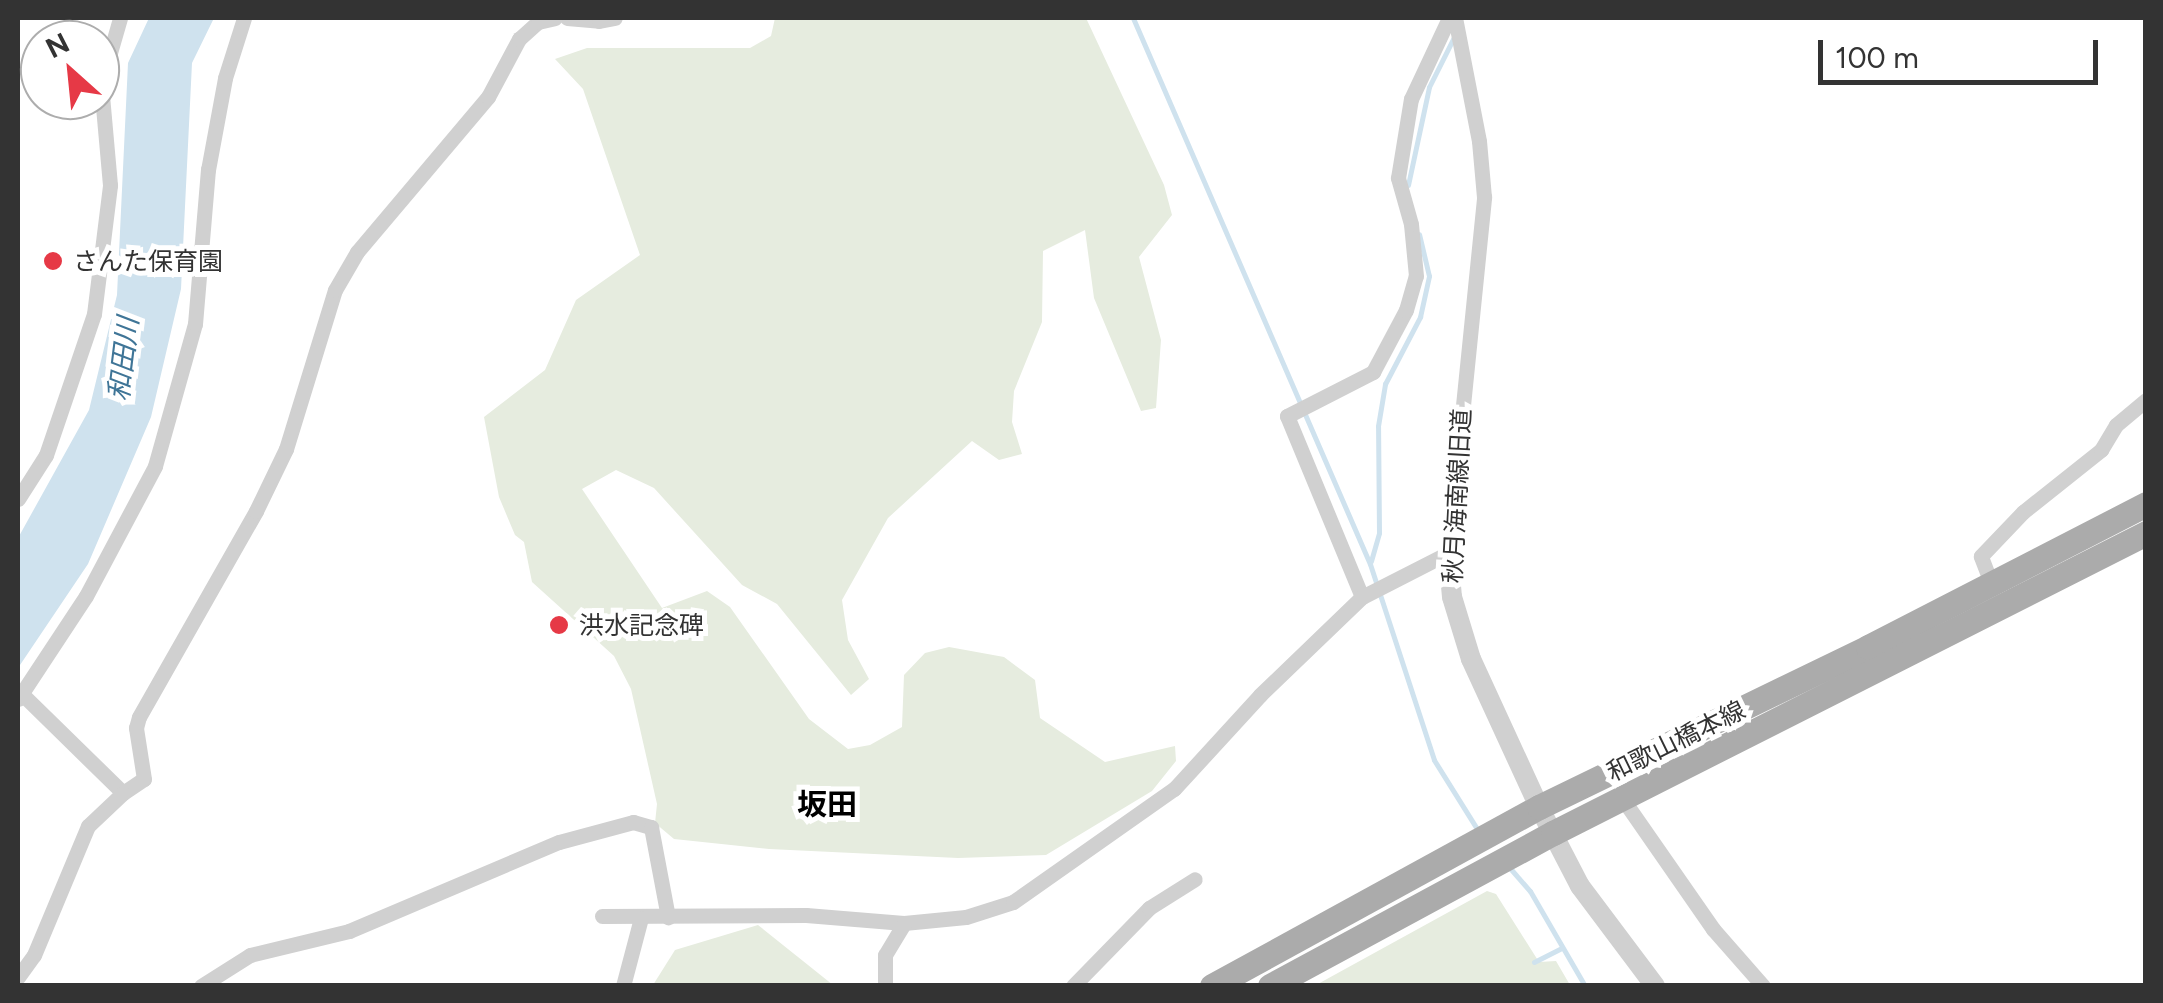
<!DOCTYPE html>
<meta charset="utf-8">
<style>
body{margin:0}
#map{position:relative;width:2163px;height:1003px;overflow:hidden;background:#fff;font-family:Figtree,"Noto Sans JP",sans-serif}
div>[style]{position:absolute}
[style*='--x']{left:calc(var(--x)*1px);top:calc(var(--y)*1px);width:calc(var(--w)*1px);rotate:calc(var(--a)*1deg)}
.green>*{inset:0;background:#e6ecdf}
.water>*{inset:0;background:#cfe2ee}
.stream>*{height:5px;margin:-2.5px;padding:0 2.5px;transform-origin:2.5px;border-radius:2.5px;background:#cfe2ee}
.minor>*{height:15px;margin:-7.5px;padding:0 7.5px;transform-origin:7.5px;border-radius:7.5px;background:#d0d0d0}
.tertiary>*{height:20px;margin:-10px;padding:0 10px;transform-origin:10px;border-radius:10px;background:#d0d0d0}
.primary>*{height:25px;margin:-12.5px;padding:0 12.5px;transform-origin:12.5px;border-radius:12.5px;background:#ababab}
.dots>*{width:28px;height:28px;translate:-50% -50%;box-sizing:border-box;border:5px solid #fff;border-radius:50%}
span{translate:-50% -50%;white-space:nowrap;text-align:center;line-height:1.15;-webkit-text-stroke:10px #fff;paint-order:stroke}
.poi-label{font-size:25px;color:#333}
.left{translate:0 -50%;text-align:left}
.street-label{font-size:25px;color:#333}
.water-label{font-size:28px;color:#3f7597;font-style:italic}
.quarter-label{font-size:30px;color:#000;font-weight:700}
.frame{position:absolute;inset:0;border:20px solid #333;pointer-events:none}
.north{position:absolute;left:20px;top:20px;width:100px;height:100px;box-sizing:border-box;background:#fff;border:2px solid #adadad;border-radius:50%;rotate:333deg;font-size:28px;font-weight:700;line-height:40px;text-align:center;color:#333}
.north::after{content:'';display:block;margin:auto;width:35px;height:45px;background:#e63946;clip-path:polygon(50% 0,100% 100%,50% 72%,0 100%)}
.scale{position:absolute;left:1818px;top:40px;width:280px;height:45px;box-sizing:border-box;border:5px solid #333;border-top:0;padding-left:12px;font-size:30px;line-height:35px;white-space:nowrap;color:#333;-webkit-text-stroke:8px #fff;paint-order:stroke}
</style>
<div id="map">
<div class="green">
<i style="clip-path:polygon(775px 18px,1086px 18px,1164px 185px,1172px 215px,1139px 257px,1161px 340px,1156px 408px,1141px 411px,1094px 298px,1085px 230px,1043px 251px,1042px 322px,1014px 391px,1012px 422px,1022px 454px,999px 460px,972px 441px,888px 518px,842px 600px,848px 640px,869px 679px,851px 695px,777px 604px,742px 585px,654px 488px,616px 470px,582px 489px,662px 608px,707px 591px,730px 607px,809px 719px,848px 749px,870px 745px,902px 727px,904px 675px,925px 653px,949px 647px,1004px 657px,1035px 680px,1040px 718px,1105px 762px,1175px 746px,1176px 761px,1152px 791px,1046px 855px,958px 858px,769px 849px,674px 839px,655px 823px,657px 804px,631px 689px,614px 656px,532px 582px,524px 542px,515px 535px,499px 497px,484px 417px,545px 370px,576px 300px,640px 255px,583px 89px,555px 59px,587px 48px,750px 48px,771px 36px)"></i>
<i style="clip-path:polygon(1487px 891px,1496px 894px,1539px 962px,1556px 961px,1570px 985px,1316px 985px)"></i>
<i style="clip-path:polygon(758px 925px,833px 985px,653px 985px,675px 950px)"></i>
</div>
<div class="water">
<i style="clip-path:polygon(149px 18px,214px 18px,192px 63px,181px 289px,151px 417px,88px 564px,18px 668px,18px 538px,89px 410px,117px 295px,128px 63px)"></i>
</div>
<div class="stream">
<i style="--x:1133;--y:18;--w:595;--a:66.54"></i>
<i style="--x:1370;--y:564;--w:206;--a:71.9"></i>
<i style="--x:1434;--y:760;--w:85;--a:58"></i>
<i style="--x:1408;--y:185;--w:100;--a:-77.9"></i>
<i style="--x:1429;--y:87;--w:54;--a:-63.4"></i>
<i style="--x:1371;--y:561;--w:29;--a:-74"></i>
<i style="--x:1379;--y:533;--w:107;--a:-90.5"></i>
<i style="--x:1378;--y:426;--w:43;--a:-80.5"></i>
<i style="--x:1385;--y:384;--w:76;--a:-62.4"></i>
<i style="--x:1420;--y:317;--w:42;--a:-77.6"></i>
<i style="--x:1429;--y:276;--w:43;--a:-103.4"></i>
<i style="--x:1509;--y:867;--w:32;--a:49"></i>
<i style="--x:1530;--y:891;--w:110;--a:59.9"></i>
<i style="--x:1534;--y:962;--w:31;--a:-27"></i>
</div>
<div class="minor">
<i style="--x:567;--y:18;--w:32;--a:5"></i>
<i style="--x:599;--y:21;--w:16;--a:-11"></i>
<i style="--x:18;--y:499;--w:52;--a:-57.5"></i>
<i style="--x:46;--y:455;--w:149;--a:-71.2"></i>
<i style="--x:94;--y:314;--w:130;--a:-82.9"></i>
<i style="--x:110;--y:185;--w:101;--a:-95.1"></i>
<i style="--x:101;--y:84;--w:69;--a:-73.9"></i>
<i style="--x:1993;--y:588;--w:34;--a:-111"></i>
<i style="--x:1981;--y:556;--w:61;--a:-46.3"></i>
<i style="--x:2023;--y:512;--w:100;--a:-38.5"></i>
<i style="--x:2101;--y:450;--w:29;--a:-59"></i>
<i style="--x:2116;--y:425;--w:39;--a:-40"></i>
<i style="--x:1362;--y:597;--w:196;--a:-112.5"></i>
<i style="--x:1287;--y:416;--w:97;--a:-27.1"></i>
<i style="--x:1373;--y:372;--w:70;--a:-62"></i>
<i style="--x:1406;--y:310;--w:35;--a:-74"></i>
<i style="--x:1416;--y:276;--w:52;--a:-95.5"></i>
<i style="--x:1411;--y:224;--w:48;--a:-105.8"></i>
<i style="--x:1398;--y:178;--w:80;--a:-80.7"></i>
<i style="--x:1411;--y:99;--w:89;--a:-64.9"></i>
<i style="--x:22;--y:694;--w:141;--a:44.4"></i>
<i style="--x:123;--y:793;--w:25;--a:-34"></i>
<i style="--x:144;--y:779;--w:52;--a:-98.9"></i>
<i style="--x:136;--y:728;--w:11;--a:-75"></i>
<i style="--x:139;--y:717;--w:237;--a:-60.4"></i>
<i style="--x:256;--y:511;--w:69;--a:-64.2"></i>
<i style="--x:286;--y:449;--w:166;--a:-72.9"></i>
<i style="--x:335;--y:290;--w:44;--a:-59.9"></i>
<i style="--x:357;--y:252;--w:203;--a:-49.8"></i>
<i style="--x:488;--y:97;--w:66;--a:-61.9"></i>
<i style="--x:519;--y:39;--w:25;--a:-42"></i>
<i style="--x:538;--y:22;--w:17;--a:-13"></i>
<i style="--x:18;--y:699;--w:123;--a:-56.6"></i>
<i style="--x:86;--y:596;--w:147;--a:-62"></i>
<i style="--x:155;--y:466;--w:148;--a:-74.3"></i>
<i style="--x:195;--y:324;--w:155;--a:-85.2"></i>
<i style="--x:208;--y:170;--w:94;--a:-79.5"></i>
<i style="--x:225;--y:78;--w:63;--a:-72.4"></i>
<i style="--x:1622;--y:798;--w:160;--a:55.2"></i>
<i style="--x:1713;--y:929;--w:76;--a:48.7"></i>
<i style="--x:602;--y:916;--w:204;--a:-0.3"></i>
<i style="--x:806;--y:915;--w:98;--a:4.7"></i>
<i style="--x:904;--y:923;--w:62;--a:-5.5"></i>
<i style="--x:966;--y:917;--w:49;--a:-17.7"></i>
<i style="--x:1013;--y:902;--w:197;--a:-35.1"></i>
<i style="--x:1174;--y:789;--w:127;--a:-47.5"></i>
<i style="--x:1260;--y:695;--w:141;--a:-43.9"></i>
<i style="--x:1362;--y:597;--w:97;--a:-27.1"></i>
<i style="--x:1448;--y:553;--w:358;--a:-84.2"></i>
<i style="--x:1484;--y:197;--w:56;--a:-95.1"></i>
<i style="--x:1479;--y:141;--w:125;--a:-101"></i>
<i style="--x:18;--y:977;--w:27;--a:-54"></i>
<i style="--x:34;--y:955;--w:140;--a:-67.3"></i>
<i style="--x:88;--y:826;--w:48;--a:-43.3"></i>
<i style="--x:201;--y:986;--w:58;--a:-32.3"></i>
<i style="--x:250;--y:955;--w:102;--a:-13.6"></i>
<i style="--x:349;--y:931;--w:228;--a:-23"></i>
<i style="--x:559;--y:842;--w:77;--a:-15.1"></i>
<i style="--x:633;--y:822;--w:19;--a:16"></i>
<i style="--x:651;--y:827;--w:92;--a:79.3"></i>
<i style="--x:623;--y:986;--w:70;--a:-75.2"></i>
<i style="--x:885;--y:986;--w:31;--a:-90"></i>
<i style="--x:885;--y:955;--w:37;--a:-59"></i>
<i style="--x:1073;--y:986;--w:109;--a:-45.7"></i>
<i style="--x:1149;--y:908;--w:54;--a:-32.2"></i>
</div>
<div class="tertiary">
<i style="--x:1448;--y:553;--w:44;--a:84.8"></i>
<i style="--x:1452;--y:597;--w:65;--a:73"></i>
<i style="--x:1471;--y:659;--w:163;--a:65.3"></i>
<i style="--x:1539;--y:807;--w:89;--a:62.6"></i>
<i style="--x:1580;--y:886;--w:125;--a:53.1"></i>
</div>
<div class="primary">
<i style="--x:1212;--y:986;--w:373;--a:-28.7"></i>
<i style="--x:1539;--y:807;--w:366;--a:-25.9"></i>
<i style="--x:1868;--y:647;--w:313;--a:-27.2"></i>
<i style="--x:1270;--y:986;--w:322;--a:-28.4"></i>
<i style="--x:1553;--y:833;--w:665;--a:-26.83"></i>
</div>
<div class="dots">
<i style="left:53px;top:261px;background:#e63946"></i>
<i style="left:559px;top:625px;background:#e63946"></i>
</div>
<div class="poi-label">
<span class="left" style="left:73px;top:261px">さんた保育園</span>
<span class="left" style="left:579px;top:625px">洪水記念碑</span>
</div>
<div class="street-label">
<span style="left:1457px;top:496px;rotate:-87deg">秋月海南線旧道</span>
<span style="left:1676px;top:741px;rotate:-26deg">和歌山橋本線</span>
</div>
<div class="water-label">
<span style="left:123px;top:359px;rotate:-83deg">和田川</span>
</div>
<div class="quarter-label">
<span style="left:827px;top:805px">坂田</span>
</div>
<div class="frame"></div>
<div class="north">N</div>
<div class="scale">100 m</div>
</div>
